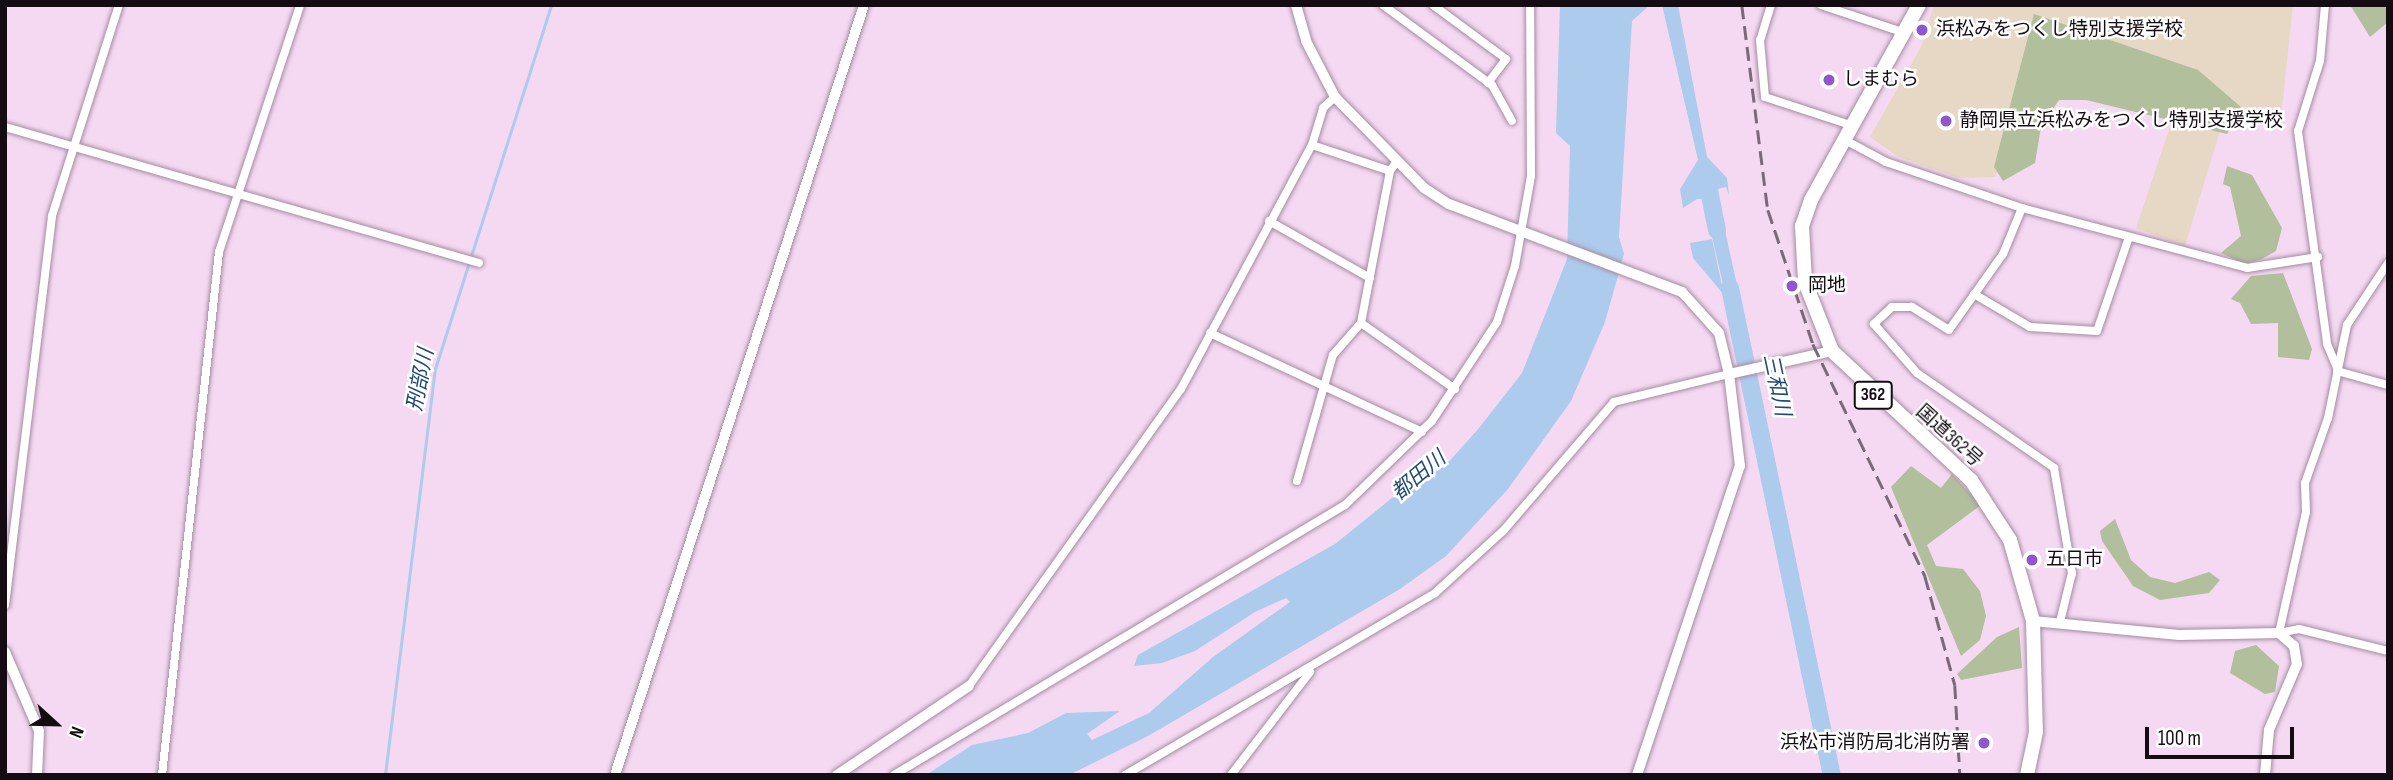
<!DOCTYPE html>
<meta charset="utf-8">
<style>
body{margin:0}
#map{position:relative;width:2393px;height:780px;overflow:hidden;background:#f5d9f2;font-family:"Sofia Sans Condensed","Noto Sans JP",sans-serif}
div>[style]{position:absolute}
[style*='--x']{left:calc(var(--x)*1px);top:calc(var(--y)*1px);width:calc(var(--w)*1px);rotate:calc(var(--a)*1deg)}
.education>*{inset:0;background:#e7d7c5}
.green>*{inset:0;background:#b1bf9c}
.water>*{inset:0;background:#adcbed}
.stream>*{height:2.5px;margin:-1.25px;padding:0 1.25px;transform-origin:1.25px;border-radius:1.25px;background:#adcbed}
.river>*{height:18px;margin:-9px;padding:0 9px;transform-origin:9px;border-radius:9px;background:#adcbed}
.roads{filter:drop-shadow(0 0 2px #a48ba2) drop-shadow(0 0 2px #a48ba2)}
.street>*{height:8px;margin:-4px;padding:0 4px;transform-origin:4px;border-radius:4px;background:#fff}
.secondary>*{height:10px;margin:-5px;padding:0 5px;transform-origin:5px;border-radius:5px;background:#fff}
.highway>*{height:14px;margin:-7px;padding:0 7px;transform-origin:7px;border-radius:7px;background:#fff}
.rail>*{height:2.5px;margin-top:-1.25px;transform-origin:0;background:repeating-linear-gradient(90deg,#7b6979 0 14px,transparent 0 21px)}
.dots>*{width:19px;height:19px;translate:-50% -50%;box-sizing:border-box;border:4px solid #fff;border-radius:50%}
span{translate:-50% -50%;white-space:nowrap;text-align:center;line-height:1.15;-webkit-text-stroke:5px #fff;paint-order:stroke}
.shield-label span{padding:2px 5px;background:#fff;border:2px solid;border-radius:5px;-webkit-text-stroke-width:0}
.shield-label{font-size:18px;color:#140b13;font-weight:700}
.poi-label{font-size:19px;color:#140b13}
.left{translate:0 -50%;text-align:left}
.right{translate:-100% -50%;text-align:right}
.street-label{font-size:19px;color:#140b13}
.water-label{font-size:21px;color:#204a75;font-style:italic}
.frame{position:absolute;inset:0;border:7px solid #140b13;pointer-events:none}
.north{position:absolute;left:21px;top:689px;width:70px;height:70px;-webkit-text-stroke:5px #fff;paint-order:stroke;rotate:112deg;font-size:19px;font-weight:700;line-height:28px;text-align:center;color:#140b13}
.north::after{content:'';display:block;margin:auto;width:24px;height:32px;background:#140b13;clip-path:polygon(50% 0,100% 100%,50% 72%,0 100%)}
.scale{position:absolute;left:2145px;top:727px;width:149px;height:32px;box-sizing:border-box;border:4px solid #140b13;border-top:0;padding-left:9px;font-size:21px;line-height:24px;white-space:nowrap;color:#140b13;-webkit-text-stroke:5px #fff;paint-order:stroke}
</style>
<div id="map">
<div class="education">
<i style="clip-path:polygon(1934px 5px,2293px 5px,2282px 108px,2241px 107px,2219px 134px,2185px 246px,2136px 228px,2190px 67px,2049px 20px,1995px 177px,1958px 178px,1897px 156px,1870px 137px,1922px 45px)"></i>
</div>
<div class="green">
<i style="clip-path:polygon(2350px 5px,2388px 5px,2388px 22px,2370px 37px)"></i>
<i style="clip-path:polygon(2034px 14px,2198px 70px,2241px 107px,2227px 134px,2086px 100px,2059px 100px,2041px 127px,2035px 163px,2003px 181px,1994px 167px)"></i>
<i style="clip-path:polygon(2227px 166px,2252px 175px,2282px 228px,2276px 251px,2262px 259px,2245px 264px,2221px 253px,2241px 236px,2230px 187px,2223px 184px)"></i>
<i style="clip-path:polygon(2283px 273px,2312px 349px,2309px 360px,2278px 357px,2278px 323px,2251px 324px,2240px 303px,2231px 299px,2251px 276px)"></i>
<i style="clip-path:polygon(1911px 466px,1941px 488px,1952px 474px,1981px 505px,1927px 545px,1936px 566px,1963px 569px,1980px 591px,1986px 616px,1980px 640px,1961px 656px,1891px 487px)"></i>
<i style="clip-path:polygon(2115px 519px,2131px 560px,2150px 577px,2175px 583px,2209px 572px,2220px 580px,2209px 593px,2160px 600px,2133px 586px,2102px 541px,2100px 531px)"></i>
<i style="clip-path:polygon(2019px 627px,2022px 668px,1961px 680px,1957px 674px,1997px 637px)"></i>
<i style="clip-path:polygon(2256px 645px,2279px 666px,2275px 692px,2265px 694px,2230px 673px,2235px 651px)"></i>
</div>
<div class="water">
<i style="clip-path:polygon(1560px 5px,1650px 5px,1632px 21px,1619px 237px,1624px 254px,1605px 322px,1571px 401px,1508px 489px,1446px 556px,1400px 589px,1148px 736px,1069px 775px,926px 775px,972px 745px,1028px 733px,1066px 713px,1120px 711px,1087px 734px,1092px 740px,1149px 713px,1213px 657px,1290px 602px,1286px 598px,1255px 612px,1195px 651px,1162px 663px,1134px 666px,1138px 655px,1335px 544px,1397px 494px,1445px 466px,1479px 428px,1522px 373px,1567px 259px,1570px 146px,1556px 133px)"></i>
<i style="clip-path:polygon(1662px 5px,1678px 5px,1707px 157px,1727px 178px,1729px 195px,1726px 187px,1717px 189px,1718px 198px,1697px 199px,1683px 208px,1680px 189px,1698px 160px)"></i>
<i style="clip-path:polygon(1720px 208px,1742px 308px,1739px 325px,1726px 297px,1706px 211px)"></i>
<i style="clip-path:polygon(1712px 239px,1724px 295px,1693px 258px,1690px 243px)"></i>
</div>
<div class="stream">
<i style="--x:385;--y:775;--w:409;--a:-83"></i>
<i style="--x:435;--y:369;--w:382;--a:-72.3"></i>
</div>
<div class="river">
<i style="--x:1706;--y:175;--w:56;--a:78.7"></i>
<i style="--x:1730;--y:288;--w:498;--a:78.2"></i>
</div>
<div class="roads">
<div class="street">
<i style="--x:1383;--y:5;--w:135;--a:36.3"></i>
<i style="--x:1492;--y:85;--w:41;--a:60.9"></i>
<i style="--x:1433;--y:5;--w:91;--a:36.5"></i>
<i style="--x:1506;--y:59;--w:30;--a:127"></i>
<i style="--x:1771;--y:5;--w:37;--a:107"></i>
<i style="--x:1760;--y:40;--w:57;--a:85"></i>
<i style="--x:1765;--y:97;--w:93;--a:18.2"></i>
<i style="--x:1821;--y:5;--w:89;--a:18.4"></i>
<i style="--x:2325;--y:5;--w:56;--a:95.1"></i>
<i style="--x:2320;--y:61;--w:73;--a:107.4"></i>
<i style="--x:2298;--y:131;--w:215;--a:82.2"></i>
<i style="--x:2327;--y:344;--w:26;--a:67"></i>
<i style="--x:5;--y:127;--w:493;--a:16"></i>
<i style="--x:1845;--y:140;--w:47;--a:28.2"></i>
<i style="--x:1886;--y:162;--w:144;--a:18.7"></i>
<i style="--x:2022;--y:208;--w:233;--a:14.9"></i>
<i style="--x:2247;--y:268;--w:72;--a:-8.8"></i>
<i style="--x:1312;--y:145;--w:82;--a:18.4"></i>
<i style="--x:2022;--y:208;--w:50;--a:112.4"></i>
<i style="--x:2003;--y:254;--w:93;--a:125.4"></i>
<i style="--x:1949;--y:330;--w:44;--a:-148.1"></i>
<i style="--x:1912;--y:307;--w:20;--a:180"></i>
<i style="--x:1892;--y:307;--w:25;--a:137"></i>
<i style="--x:1874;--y:324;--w:65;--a:48.7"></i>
<i style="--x:1917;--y:373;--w:167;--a:34.7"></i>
<i style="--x:2054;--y:468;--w:107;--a:80.3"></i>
<i style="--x:2072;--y:573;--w:50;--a:103.8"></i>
<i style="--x:1269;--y:221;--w:116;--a:29.4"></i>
<i style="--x:2388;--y:263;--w:74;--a:123.5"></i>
<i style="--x:2347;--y:325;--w:95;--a:101.5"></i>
<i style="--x:2328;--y:418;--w:69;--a:109.5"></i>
<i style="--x:2305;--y:483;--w:29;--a:88"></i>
<i style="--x:2306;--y:512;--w:124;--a:102.6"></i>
<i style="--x:2279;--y:633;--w:20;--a:-11"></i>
<i style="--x:2299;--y:629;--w:92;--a:13.9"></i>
<i style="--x:1974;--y:294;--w:65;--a:30.5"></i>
<i style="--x:2030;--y:327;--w:67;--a:3.4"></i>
<i style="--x:2097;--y:331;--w:99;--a:-71.2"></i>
<i style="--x:1361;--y:323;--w:115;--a:35.1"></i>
<i style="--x:1210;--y:333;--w:234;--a:25"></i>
<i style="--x:2337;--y:371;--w:53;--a:15.4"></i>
<i style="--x:1297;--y:481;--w:131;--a:-74.1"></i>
<i style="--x:1333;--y:355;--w:43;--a:-48.8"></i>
<i style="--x:1361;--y:323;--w:155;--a:-79.2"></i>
<i style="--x:1390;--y:171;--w:12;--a:-55"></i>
<i style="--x:5;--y:605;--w:392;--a:-83.1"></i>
<i style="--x:52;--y:216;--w:221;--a:-72.4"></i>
<i style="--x:969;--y:686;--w:365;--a:-54.5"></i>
<i style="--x:1181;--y:389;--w:277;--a:-61.8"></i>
<i style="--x:1312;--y:145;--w:39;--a:-73"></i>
<i style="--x:1323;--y:108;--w:16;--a:-43"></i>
<i style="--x:162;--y:775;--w:526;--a:-83.78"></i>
<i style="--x:219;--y:252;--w:260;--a:-71.8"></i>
<i style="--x:894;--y:775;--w:526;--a:-30.91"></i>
<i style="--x:1345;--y:505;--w:121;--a:-44"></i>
<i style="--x:1432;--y:421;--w:118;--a:-56.7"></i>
<i style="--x:1497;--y:322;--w:59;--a:-72.2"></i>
<i style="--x:1515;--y:266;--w:91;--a:-79.9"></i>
<i style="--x:1531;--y:176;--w:171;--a:-90.3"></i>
<i style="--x:1125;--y:775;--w:359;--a:-30.4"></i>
<i style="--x:1435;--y:593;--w:92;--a:-42.4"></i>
<i style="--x:1503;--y:531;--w:170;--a:-49.3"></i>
<i style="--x:1614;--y:402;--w:118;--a:-13.7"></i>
<i style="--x:1231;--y:775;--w:130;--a:-52.5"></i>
</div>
<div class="secondary">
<i style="--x:1296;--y:5;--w:37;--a:74"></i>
<i style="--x:1306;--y:41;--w:63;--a:62.6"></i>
<i style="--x:1335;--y:97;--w:127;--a:45.6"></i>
<i style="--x:1424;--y:188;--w:30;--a:33"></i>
<i style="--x:1449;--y:204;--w:249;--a:20.7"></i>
<i style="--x:1682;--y:292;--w:55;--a:47.9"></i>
<i style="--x:1719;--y:333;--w:42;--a:76.3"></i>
<i style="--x:2033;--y:621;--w:147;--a:5.5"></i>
<i style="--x:2179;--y:635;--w:100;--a:-1.1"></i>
<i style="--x:2279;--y:633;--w:20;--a:41"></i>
<i style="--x:2294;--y:646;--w:18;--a:81"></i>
<i style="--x:2297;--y:664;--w:72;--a:113"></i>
<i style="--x:2269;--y:730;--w:45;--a:95.1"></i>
<i style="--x:5;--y:652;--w:86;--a:66.7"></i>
<i style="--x:39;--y:731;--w:44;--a:92.6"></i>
<i style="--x:615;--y:775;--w:809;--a:-72.08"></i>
<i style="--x:837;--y:775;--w:159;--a:-34"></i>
<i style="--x:1637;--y:775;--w:326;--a:-71.6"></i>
<i style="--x:1740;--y:466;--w:93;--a:-96.8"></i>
<i style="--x:1729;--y:374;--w:106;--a:-12.6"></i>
</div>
<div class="highway">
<i style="--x:1919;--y:5;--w:223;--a:119"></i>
<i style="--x:1811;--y:200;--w:28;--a:109"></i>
<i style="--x:1802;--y:226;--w:56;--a:86.9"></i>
<i style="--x:1805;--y:282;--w:74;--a:68.6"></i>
<i style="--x:1832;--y:351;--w:190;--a:42.9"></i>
<i style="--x:1971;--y:480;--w:72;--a:57"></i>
<i style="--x:2010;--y:540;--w:84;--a:74.1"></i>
<i style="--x:2033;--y:621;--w:111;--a:88.5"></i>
<i style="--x:2036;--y:732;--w:44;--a:101.8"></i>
</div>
</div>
<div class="rail">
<i style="--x:1742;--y:5;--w:207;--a:82.8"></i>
<i style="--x:1768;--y:210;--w:141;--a:71.4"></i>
<i style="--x:1813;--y:344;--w:258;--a:64.2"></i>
<i style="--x:1925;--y:576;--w:113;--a:74.6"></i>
<i style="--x:1955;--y:685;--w:90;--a:86.8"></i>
</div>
<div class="dots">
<i style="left:1922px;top:30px;background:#8f57cf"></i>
<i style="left:1829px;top:80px;background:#8f57cf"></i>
<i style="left:1946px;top:121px;background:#8f57cf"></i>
<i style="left:1792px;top:286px;background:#8f57cf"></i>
<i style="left:2032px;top:560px;background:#8f57cf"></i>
<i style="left:1984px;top:743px;background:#8f57cf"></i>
</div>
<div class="shield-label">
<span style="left:1873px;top:395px">362</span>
</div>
<div class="poi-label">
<span class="left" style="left:1936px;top:30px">浜松みをつくし特別支援学校</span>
<span class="left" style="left:1843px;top:80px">しまむら</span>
<span class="left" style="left:1960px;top:121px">静岡県立浜松みをつくし特別支援学校</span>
<span class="left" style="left:1808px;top:286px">岡地</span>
<span class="left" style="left:2046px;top:560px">五日市</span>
<span class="right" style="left:1970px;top:743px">浜松市消防局北消防署</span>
</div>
<div class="street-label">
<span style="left:1949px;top:436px;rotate:42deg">国道362号</span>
</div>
<div class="water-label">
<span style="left:421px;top:380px;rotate:-79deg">刑部川</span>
<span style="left:1776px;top:385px;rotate:78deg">三和川</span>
<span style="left:1419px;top:476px;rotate:-40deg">都田川</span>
</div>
<div class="frame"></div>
<div class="north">N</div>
<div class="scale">100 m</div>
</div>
